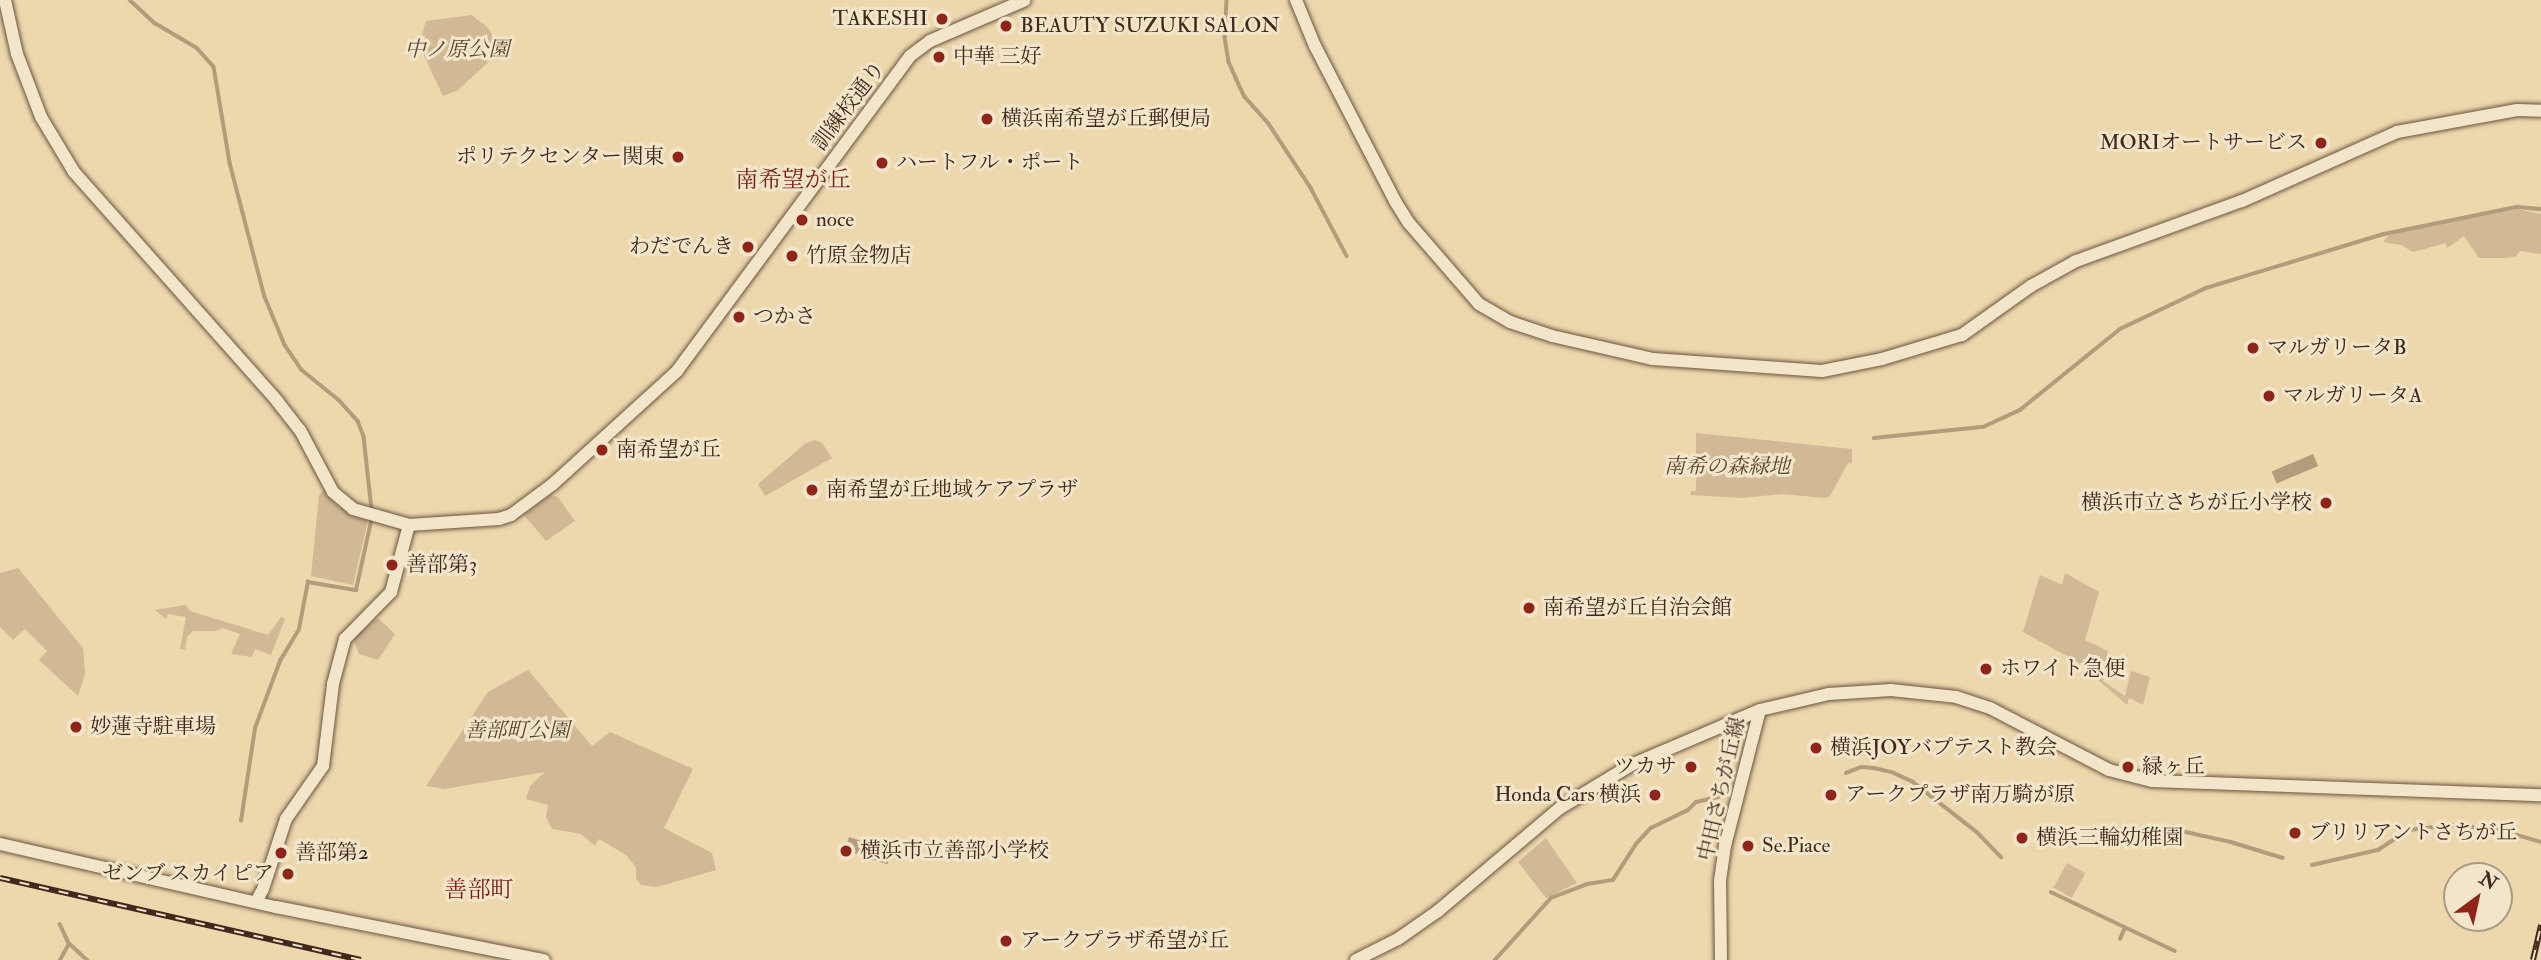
<!DOCTYPE html>
<meta charset="utf-8">
<style>
body{margin:0}
#map{position:relative;width:2541px;height:960px;overflow:hidden;background:#edd7ac;font-family:"IM FELL Double Pica","Noto Serif JP",serif}
div>[style]{position:absolute}
[style*='--x']{left:calc(var(--x)*1px);top:calc(var(--y)*1px);width:calc(var(--w)*1px);rotate:calc(var(--a)*1deg)}
.green>*{inset:0;background:#d0b994;transform-origin:0 0}
.water>*{inset:0;background:#b29c7b;transform-origin:0 0}
.stream>*{height:3.5px;margin:-1.75px;padding:0 1.75px;transform-origin:1.75px;border-radius:1.75px;background:#b29c7b}
.roads{filter:drop-shadow(0 0 2px #6b5440) drop-shadow(0 0 2px #6b5440)}
.minor>*{height:12px;margin:-6px;padding:0 6px;transform-origin:6px;border-radius:6px;background:#f3e5c9}
.rail>*{height:6px;margin-top:-3px;transform-origin:0;background:repeating-linear-gradient(90deg,#f3e5c9 0 10px,#40281c 0 20px);box-sizing:border-box;border-block:2px solid #40281c}
.dots>*{width:19px;height:19px;translate:-50% -50%;box-sizing:border-box;border:4px solid #f3e5c9;border-radius:50%}
span{translate:-50% -50%;white-space:nowrap;text-align:center;line-height:1.15;-webkit-text-stroke:6px #f3e5c9;paint-order:stroke}
.poi-label{font-size:21px;color:#40281c}
.right{translate:-100% -50%;text-align:right}
.left{translate:0 -50%;text-align:left}
.park-label{font-size:21px;color:#5d4534;font-style:italic}
.street-label{font-size:21px;color:#40281c}
.neighbourhood-label{font-size:23px;color:#7a1f14}
.north{position:absolute;left:2443px;top:862px;width:70px;height:70px;box-sizing:border-box;background:#f3e5c9;border:2px solid #ab9984;border-radius:50%;rotate:33deg;font-size:19px;font-weight:700;line-height:28px;text-align:center;color:#40281c}
.north::after{content:'';display:block;margin:auto;width:24px;height:32px;background:#8f2418;clip-path:polygon(50% 0,100% 100%,50% 72%,0 100%)}
</style>
<div id="map">
<div class="green">
<i style="clip-path:polygon(472px 15px,489px 29px,496px 43px,493px 58px,458px 90px,443px 96px,419px 45px,426px 21px)"></i>
<i style="clip-path:polygon(2517px 209px,2541px 214px,2541px 254px,2520px 251px,2516px 256px,2508px 258px,2479px 258px,2464px 236px,2447px 248px,2446px 243px,2413px 252px,2401px 245px,2383px 242px,2391px 233px)"></i>
<i style="clip-path:polygon(1696px 433px,1852px 449px,1852px 464px,1848px 463px,1830px 496px,1825px 498px,1782px 494px,1741px 498px,1691px 495px,1691px 491px,1696px 491px)"></i>
<i style="clip-path:polygon(815px 440px,822px 443px,832px 458px,765px 496px,758px 484px,806px 443px)"></i>
<i style="clip-path:polygon(325px 489px,333px 502px,348px 514px,368px 521px,353px 585px,311px 576px,319px 495px)"></i>
<i style="clip-path:polygon(550px 495px,558px 497px,575px 521px,546px 541px,524px 515px)"></i>
<i style="clip-path:polygon(18px 568px,83px 648px,85px 674px,78px 696px,39px 660px,47px 651px,25px 629px,13px 640px,0 627px,0 573px)"></i>
<i style="clip-path:polygon(2065px 573px,2099px 592px,2085px 640px,2108px 651px,2103px 681px,2125px 696px,2131px 671px,2150px 677px,2143px 705px,2129px 698px,2127px 705px,2076px 661px,2023px 632px,2040px 575px,2062px 585px)"></i>
<i style="clip-path:polygon(186px 605px,190px 611px,268px 635px,281px 617px,285px 619px,271px 655px,255px 649px,252px 657px,231px 654px,240px 634px,223px 628px,216px 631px,193px 631px,187px 637px,185px 650px,180px 649px,186px 617px,168px 614px,166px 619px,155px 610px)"></i>
<i style="clip-path:polygon(378px 618px,395px 634px,378px 660px,359px 654px,353px 638px)"></i>
<i style="clip-path:polygon(528px 670px,592px 746px,610px 732px,693px 769px,664px 828px,712px 853px,716px 870px,657px 887px,641px 885px,636px 878px,636px 867px,626px 855px,599px 839px,595px 846px,581px 834px,552px 829px,546px 817px,548px 805px,526px 799px,530px 786px,545px 772px,445px 789px,426px 786px,488px 692px)"></i>
<i style="clip-path:polygon(1546px 838px,1577px 883px,1546px 898px,1518px 862px)"></i>
<i style="left:2067px;top:863px;width:21px;height:28px;rotate:29deg"></i>
</div>
<div class="water">
<i style="left:2313px;top:454px;width:13px;height:45px;rotate:67deg"></i>
<i style="left:849px;top:837px;width:45px;height:14px;rotate:18deg"></i>
</div>
<div class="stream">
<i style="--x:130;--y:0;--w:34;--a:43"></i>
<i style="--x:155;--y:23;--w:49;--a:30.8"></i>
<i style="--x:197;--y:48;--w:25;--a:48"></i>
<i style="--x:214;--y:67;--w:97;--a:80.5"></i>
<i style="--x:230;--y:163;--w:138;--a:75.4"></i>
<i style="--x:265;--y:297;--w:52;--a:67.4"></i>
<i style="--x:285;--y:345;--w:30;--a:56"></i>
<i style="--x:302;--y:370;--w:48;--a:39"></i>
<i style="--x:339;--y:400;--w:28;--a:48"></i>
<i style="--x:358;--y:421;--w:17;--a:69"></i>
<i style="--x:364;--y:437;--w:72;--a:83.7"></i>
<i style="--x:1227;--y:0;--w:37;--a:93"></i>
<i style="--x:1225;--y:37;--w:25;--a:81"></i>
<i style="--x:1229;--y:62;--w:17;--a:66"></i>
<i style="--x:1236;--y:78;--w:21;--a:65"></i>
<i style="--x:1245;--y:97;--w:36;--a:48"></i>
<i style="--x:1269;--y:124;--w:77;--a:56.7"></i>
<i style="--x:1311;--y:188;--w:77;--a:62.1"></i>
<i style="--x:1874;--y:438;--w:110;--a:-5.8"></i>
<i style="--x:1983;--y:427;--w:41;--a:-24.7"></i>
<i style="--x:2020;--y:410;--w:129;--a:-39"></i>
<i style="--x:2120;--y:329;--w:95;--a:-25.5"></i>
<i style="--x:2206;--y:288;--w:186;--a:-16.9"></i>
<i style="--x:2384;--y:234;--w:136;--a:-11.5"></i>
<i style="--x:2517;--y:207;--w:24;--a:5"></i>
<i style="--x:1846;--y:773;--w:17;--a:-21"></i>
<i style="--x:1862;--y:767;--w:12;--a:5"></i>
<i style="--x:1874;--y:768;--w:18;--a:13"></i>
<i style="--x:1892;--y:772;--w:23;--a:25"></i>
<i style="--x:1913;--y:782;--w:81;--a:38"></i>
<i style="--x:1977;--y:832;--w:35;--a:46"></i>
<i style="--x:241;--y:821;--w:94;--a:-81.4"></i>
<i style="--x:255;--y:728;--w:72;--a:-69.5"></i>
<i style="--x:280;--y:661;--w:37;--a:-59"></i>
<i style="--x:299;--y:629;--w:48;--a:-79.2"></i>
<i style="--x:308;--y:582;--w:49;--a:9.5"></i>
<i style="--x:356;--y:590;--w:75;--a:-77.6"></i>
<i style="--x:2163;--y:827;--w:70;--a:12.4"></i>
<i style="--x:2231;--y:842;--w:54;--a:17.1"></i>
<i style="--x:2312;--y:865;--w:68;--a:-12.8"></i>
<i style="--x:2378;--y:850;--w:37;--a:-33"></i>
<i style="--x:2409;--y:830;--w:41;--a:-7"></i>
<i style="--x:2450;--y:825;--w:47;--a:4.9"></i>
<i style="--x:2497;--y:829;--w:46;--a:16.5"></i>
<i style="--x:2051;--y:892;--w:137;--a:25.4"></i>
<i style="--x:60;--y:924;--w:21;--a:65"></i>
<i style="--x:69;--y:943;--w:25;--a:43"></i>
<i style="--x:2120;--y:939;--w:12;--a:-66"></i>
<i style="--x:60;--y:960;--w:18;--a:-61"></i>
<i style="--x:1495;--y:960;--w:84;--a:-47.9"></i>
<i style="--x:1551;--y:898;--w:39;--a:-21"></i>
<i style="--x:1587;--y:884;--w:26;--a:-9"></i>
<i style="--x:1613;--y:880;--w:43;--a:-57.4"></i>
<i style="--x:1636;--y:844;--w:22;--a:-47"></i>
<i style="--x:1651;--y:828;--w:41;--a:-25.9"></i>
<i style="--x:1688;--y:810;--w:11;--a:-45"></i>
<i style="--x:1696;--y:802;--w:23;--a:-13"></i>
</div>
<div class="roads">
<div class="minor">
<i style="--x:5;--y:0;--w:55;--a:77.5"></i>
<i style="--x:17;--y:54;--w:67;--a:69.1"></i>
<i style="--x:41;--y:117;--w:64;--a:59"></i>
<i style="--x:74;--y:172;--w:306;--a:48.4"></i>
<i style="--x:277;--y:401;--w:37;--a:52"></i>
<i style="--x:300;--y:430;--w:70;--a:62"></i>
<i style="--x:333;--y:492;--w:26;--a:40"></i>
<i style="--x:353;--y:509;--w:58;--a:15.9"></i>
<i style="--x:409;--y:525;--w:90;--a:-3.8"></i>
<i style="--x:499;--y:519;--w:13;--a:-18"></i>
<i style="--x:511;--y:515;--w:52;--a:-36.4"></i>
<i style="--x:553;--y:484;--w:168;--a:-42.3"></i>
<i style="--x:677;--y:371;--w:392;--a:-53.5"></i>
<i style="--x:910;--y:56;--w:25;--a:-37"></i>
<i style="--x:930;--y:41;--w:103;--a:-23.3"></i>
<i style="--x:1296;--y:0;--w:50;--a:67.6"></i>
<i style="--x:1315;--y:46;--w:174;--a:62.7"></i>
<i style="--x:1395;--y:201;--w:25;--a:58"></i>
<i style="--x:1408;--y:222;--w:108;--a:49.1"></i>
<i style="--x:1479;--y:304;--w:36;--a:30"></i>
<i style="--x:1510;--y:322;--w:44;--a:18.4"></i>
<i style="--x:1552;--y:336;--w:104;--a:12.8"></i>
<i style="--x:1653;--y:359;--w:169;--a:4.1"></i>
<i style="--x:1822;--y:371;--w:61;--a:-11.3"></i>
<i style="--x:1882;--y:359;--w:84;--a:-16.7"></i>
<i style="--x:1962;--y:335;--w:85;--a:-35.4"></i>
<i style="--x:2031;--y:286;--w:51;--a:-29.1"></i>
<i style="--x:2076;--y:261;--w:177;--a:-19.9"></i>
<i style="--x:2242;--y:201;--w:170;--a:-24"></i>
<i style="--x:2397;--y:132;--w:122;--a:-10.4"></i>
<i style="--x:2517;--y:110;--w:24;--a:2"></i>
<i style="--x:0;--y:844;--w:283;--a:12.9"></i>
<i style="--x:276;--y:907;--w:273;--a:11.2"></i>
<i style="--x:256;--y:902;--w:15;--a:-62"></i>
<i style="--x:263;--y:889;--w:74;--a:-71.8"></i>
<i style="--x:286;--y:819;--w:65;--a:-55.1"></i>
<i style="--x:323;--y:766;--w:83;--a:-83"></i>
<i style="--x:333;--y:684;--w:47;--a:-75.1"></i>
<i style="--x:345;--y:639;--w:66;--a:-45.6"></i>
<i style="--x:391;--y:592;--w:69;--a:-75"></i>
<i style="--x:1356;--y:960;--w:47;--a:-26.6"></i>
<i style="--x:1398;--y:939;--w:49;--a:-35"></i>
<i style="--x:1438;--y:911;--w:160;--a:-40.2"></i>
<i style="--x:1560;--y:808;--w:83;--a:-31.2"></i>
<i style="--x:1631;--y:765;--w:140;--a:-23.1"></i>
<i style="--x:1760;--y:710;--w:71;--a:-13.1"></i>
<i style="--x:1829;--y:694;--w:62;--a:-3.7"></i>
<i style="--x:1891;--y:690;--w:65;--a:6.1"></i>
<i style="--x:1956;--y:697;--w:36;--a:18"></i>
<i style="--x:1990;--y:708;--w:134;--a:27.5"></i>
<i style="--x:2109;--y:770;--w:44;--a:14.3"></i>
<i style="--x:2152;--y:781;--w:389;--a:2.1"></i>
<i style="--x:1721;--y:960;--w:79;--a:-90.7"></i>
<i style="--x:1720;--y:881;--w:35;--a:-82"></i>
<i style="--x:1725;--y:846;--w:140;--a:-75.6"></i>
</div>
</div>
<div class="rail">
<i style="--x:0;--y:878;--w:370;--a:12.8"></i>
<i style="--x:2533;--y:960;--w:36;--a:-77"></i>
</div>
<div class="dots">
<i style="left:942px;top:19px;background:#8f2418"></i>
<i style="left:1006px;top:26px;background:#8f2418"></i>
<i style="left:939px;top:57px;background:#8f2418"></i>
<i style="left:987px;top:119px;background:#8f2418"></i>
<i style="left:2321px;top:143px;background:#8f2418"></i>
<i style="left:678px;top:157px;background:#8f2418"></i>
<i style="left:882px;top:163px;background:#8f2418"></i>
<i style="left:802px;top:220px;background:#8f2418"></i>
<i style="left:748px;top:247px;background:#8f2418"></i>
<i style="left:792px;top:256px;background:#8f2418"></i>
<i style="left:739px;top:317px;background:#8f2418"></i>
<i style="left:2253px;top:348px;background:#8f2418"></i>
<i style="left:2269px;top:396px;background:#8f2418"></i>
<i style="left:602px;top:450px;background:#8f2418"></i>
<i style="left:812px;top:490px;background:#8f2418"></i>
<i style="left:2326px;top:503px;background:#8f2418"></i>
<i style="left:392px;top:565px;background:#8f2418"></i>
<i style="left:1529px;top:608px;background:#8f2418"></i>
<i style="left:1986px;top:669px;background:#8f2418"></i>
<i style="left:76px;top:727px;background:#8f2418"></i>
<i style="left:1816px;top:748px;background:#8f2418"></i>
<i style="left:1691px;top:767px;background:#8f2418"></i>
<i style="left:2128px;top:767px;background:#8f2418"></i>
<i style="left:1655px;top:795px;background:#8f2418"></i>
<i style="left:1831px;top:795px;background:#8f2418"></i>
<i style="left:2295px;top:833px;background:#8f2418"></i>
<i style="left:2022px;top:838px;background:#8f2418"></i>
<i style="left:1748px;top:846px;background:#8f2418"></i>
<i style="left:846px;top:851px;background:#8f2418"></i>
<i style="left:281px;top:853px;background:#8f2418"></i>
<i style="left:288px;top:874px;background:#8f2418"></i>
<i style="left:1006px;top:941px;background:#8f2418"></i>
</div>
<div class="poi-label">
<span class="right" style="left:928px;top:19px">TAKESHI</span>
<span class="left" style="left:1020px;top:26px">BEAUTY SUZUKI SALON</span>
<span class="left" style="left:953px;top:57px">中華 三好</span>
<span class="left" style="left:1001px;top:119px">横浜南希望が丘郵便局</span>
<span class="right" style="left:2307px;top:143px">MORIオートサービス</span>
<span class="right" style="left:664px;top:157px">ポリテクセンター関東</span>
<span class="left" style="left:896px;top:163px">ハートフル・ポート</span>
<span class="left" style="left:816px;top:220px">noce</span>
<span class="right" style="left:734px;top:247px">わだでんき</span>
<span class="left" style="left:806px;top:256px">竹原金物店</span>
<span class="left" style="left:753px;top:317px">つかさ</span>
<span class="left" style="left:2267px;top:348px">マルガリータB</span>
<span class="left" style="left:2283px;top:396px">マルガリータA</span>
<span class="left" style="left:616px;top:450px">南希望が丘</span>
<span class="left" style="left:826px;top:490px">南希望が丘地域ケアプラザ</span>
<span class="right" style="left:2312px;top:503px">横浜市立さちが丘小学校</span>
<span class="left" style="left:406px;top:565px">善部第3</span>
<span class="left" style="left:1543px;top:608px">南希望が丘自治会館</span>
<span class="left" style="left:2000px;top:669px">ホワイト急便</span>
<span class="left" style="left:90px;top:727px">妙蓮寺駐車場</span>
<span class="left" style="left:1830px;top:748px">横浜JOYバプテスト教会</span>
<span class="right" style="left:1677px;top:767px">ツカサ</span>
<span class="left" style="left:2142px;top:767px">緑ヶ丘</span>
<span class="right" style="left:1641px;top:795px">Honda Cars 横浜</span>
<span class="left" style="left:1845px;top:795px">アークプラザ南万騎が原</span>
<span class="left" style="left:2309px;top:833px">ブリリアントさちが丘</span>
<span class="left" style="left:2036px;top:838px">横浜三輪幼稚園</span>
<span class="left" style="left:1762px;top:846px">Se.Piace</span>
<span class="left" style="left:860px;top:851px">横浜市立善部小学校</span>
<span class="left" style="left:295px;top:853px">善部第2</span>
<span class="right" style="left:274px;top:874px">ゼンブ スカイピア</span>
<span class="left" style="left:1020px;top:941px">アークプラザ希望が丘</span>
</div>
<div class="park-label">
<span style="left:457px;top:50px">中ノ原公園</span>
<span style="left:1727px;top:467px">南希の森緑地</span>
<span style="left:517px;top:731px">善部町公園</span>
</div>
<div class="street-label">
<span style="left:849px;top:106px;rotate:-53deg">訓練校通り</span>
<span style="left:1722px;top:789px;rotate:-77deg">中田さちが丘線</span>
</div>
<div class="neighbourhood-label">
<span style="left:793px;top:180px">南希望が丘</span>
<span style="left:479px;top:890px">善部町</span>
</div>
<div class="north">N</div>
</div>
